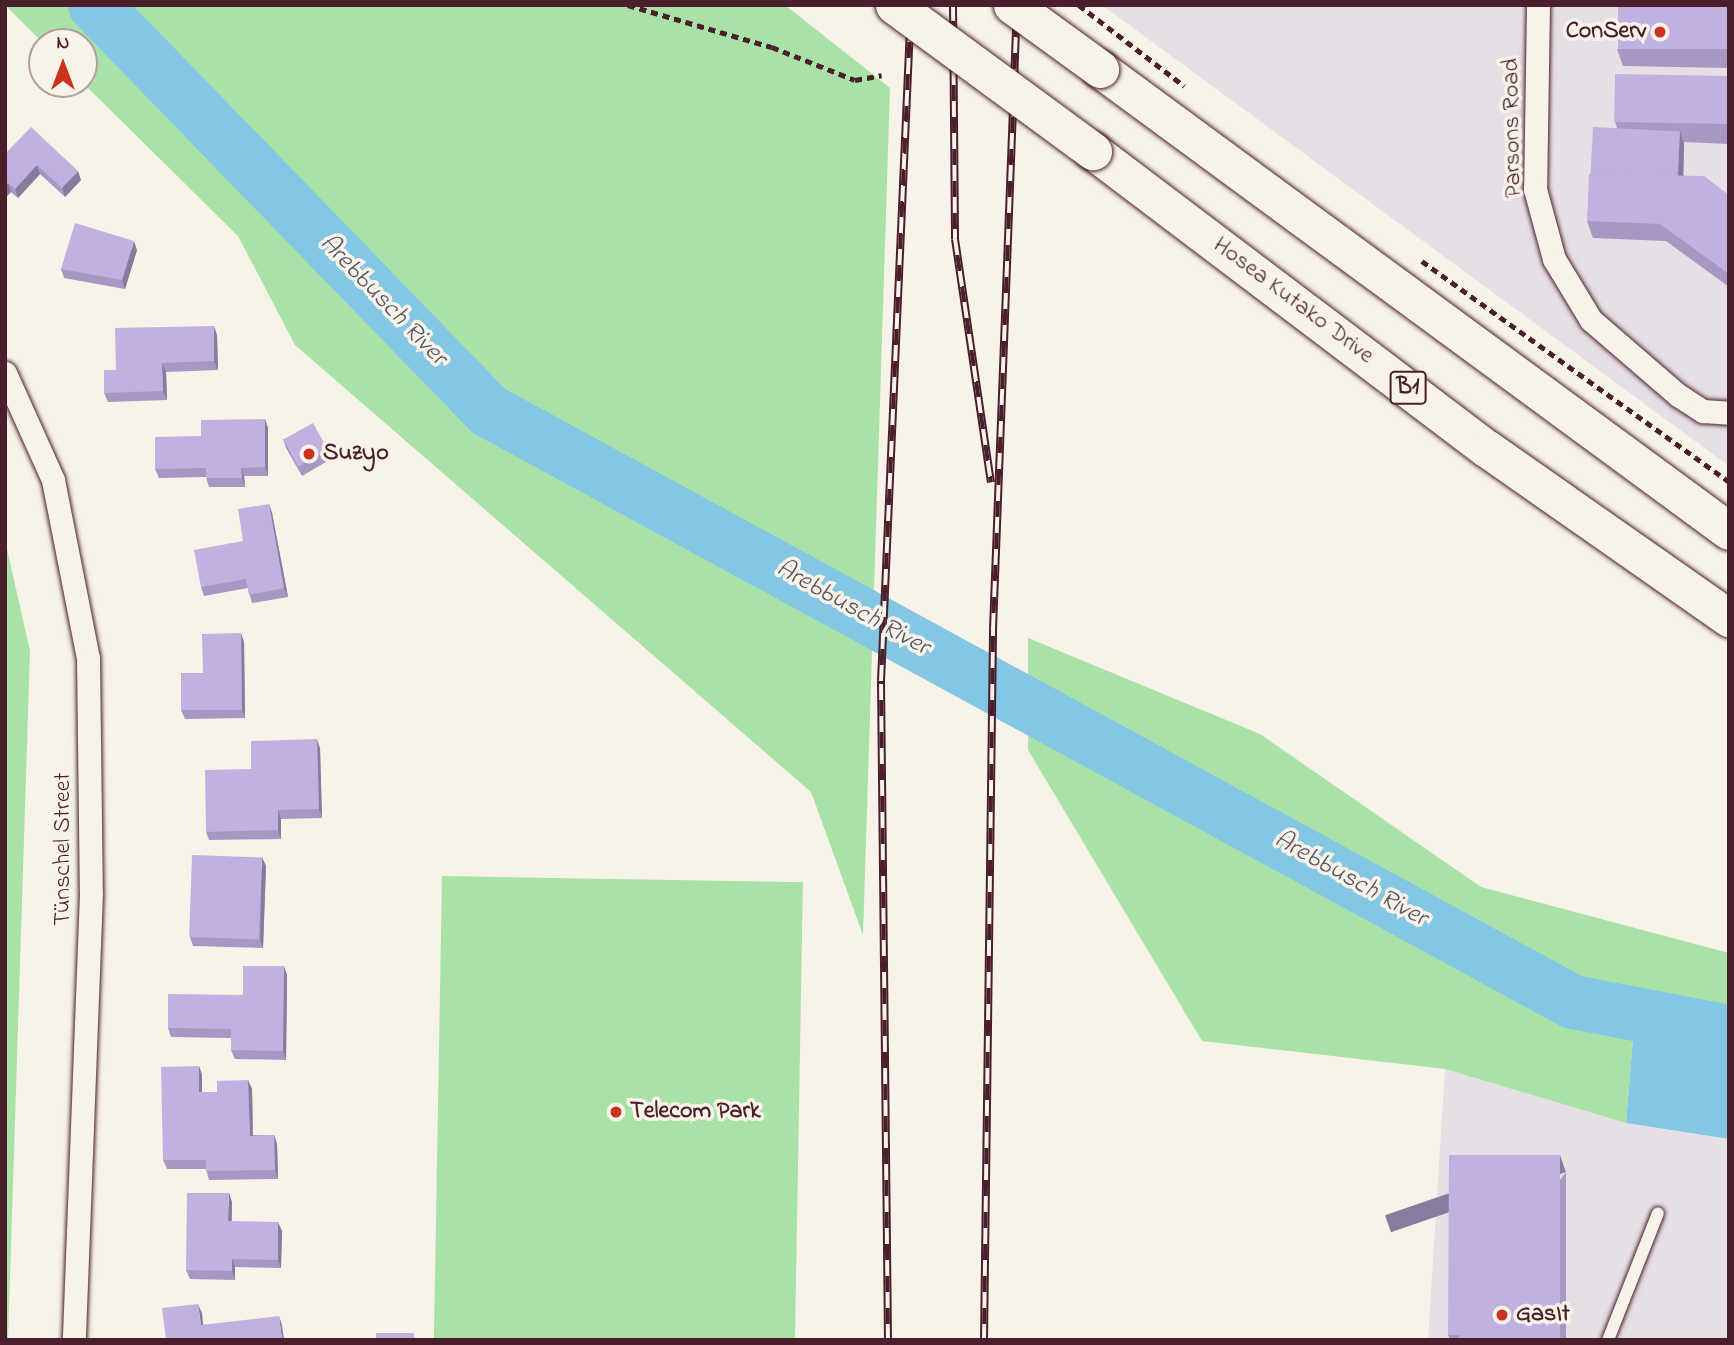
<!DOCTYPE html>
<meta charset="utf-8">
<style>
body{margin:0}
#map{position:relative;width:1734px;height:1345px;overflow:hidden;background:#f7f3e8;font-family:"Indie Flower",sans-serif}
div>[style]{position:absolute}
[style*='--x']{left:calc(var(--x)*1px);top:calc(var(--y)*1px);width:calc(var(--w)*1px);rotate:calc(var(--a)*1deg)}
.built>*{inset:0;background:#e7dfe6}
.green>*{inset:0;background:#a8e2a7;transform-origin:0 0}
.water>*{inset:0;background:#84c7e5}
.river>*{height:54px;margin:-27px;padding:0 27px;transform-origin:27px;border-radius:27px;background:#84c7e5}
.path>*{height:4.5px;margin-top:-2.25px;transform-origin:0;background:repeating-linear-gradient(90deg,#4a1f2b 0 7px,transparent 0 12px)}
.roads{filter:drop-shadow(0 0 2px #4a1f2b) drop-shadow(0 0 2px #4a1f2b)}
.service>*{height:12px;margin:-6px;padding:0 6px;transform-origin:6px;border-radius:6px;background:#f7f3e8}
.minor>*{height:23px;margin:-11.5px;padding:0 11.5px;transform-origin:11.5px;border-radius:11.5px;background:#f7f3e8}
.primary>*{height:37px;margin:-18.5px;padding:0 18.5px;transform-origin:18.5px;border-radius:18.5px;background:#f7f3e8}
.rail>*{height:8px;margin-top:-4px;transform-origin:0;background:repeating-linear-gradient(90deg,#f7f3e8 0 16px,#4a1f2b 0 32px);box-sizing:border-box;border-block:2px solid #4a1f2b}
.bridges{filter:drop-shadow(0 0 2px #4a1f2b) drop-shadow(0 0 2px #4a1f2b)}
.primary-bridge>*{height:37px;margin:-18.5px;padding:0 18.5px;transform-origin:18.5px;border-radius:18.5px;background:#f7f3e8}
.wall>*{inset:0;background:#a698c2}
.shaded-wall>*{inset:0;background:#877c9e;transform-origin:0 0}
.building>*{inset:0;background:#c1b1e1;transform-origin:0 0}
.dots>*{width:19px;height:19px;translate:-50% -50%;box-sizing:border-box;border:4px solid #f7f3e8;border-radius:50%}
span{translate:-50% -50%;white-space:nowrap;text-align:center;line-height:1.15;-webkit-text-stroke:7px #f7f3e8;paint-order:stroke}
.shield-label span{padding:2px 5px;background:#f7f3e8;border:2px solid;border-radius:5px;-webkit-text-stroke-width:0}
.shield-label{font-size:23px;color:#4a1f2b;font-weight:700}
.poi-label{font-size:24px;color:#4a1f2b;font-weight:700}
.right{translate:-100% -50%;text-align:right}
.left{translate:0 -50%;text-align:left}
.street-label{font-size:24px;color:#4a1f2b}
.water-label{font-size:26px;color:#5b5163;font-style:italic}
.frame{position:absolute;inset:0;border:7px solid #4a1f2b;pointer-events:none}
.north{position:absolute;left:28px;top:28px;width:70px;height:70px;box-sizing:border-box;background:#f7f3e8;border:2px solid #b29e9c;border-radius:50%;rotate:0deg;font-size:19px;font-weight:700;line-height:28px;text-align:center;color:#4a1f2b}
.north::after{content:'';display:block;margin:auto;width:24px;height:32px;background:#c8321e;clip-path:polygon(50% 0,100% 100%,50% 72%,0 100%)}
</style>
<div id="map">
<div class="built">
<i style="clip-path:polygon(1102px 5px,1729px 5px,1729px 466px)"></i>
<i style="clip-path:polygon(1445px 1069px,1626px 1123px,1729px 1139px,1729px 1340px,1428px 1340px)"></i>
</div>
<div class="green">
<i style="clip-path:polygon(5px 5px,785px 5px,890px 88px,863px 935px,811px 792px,295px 345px,238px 236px,84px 84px,84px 42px,42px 42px)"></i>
<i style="clip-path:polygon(5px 540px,30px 651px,8px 1340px,5px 1340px)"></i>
<i style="clip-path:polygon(1028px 638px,1260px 734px,1481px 887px,1729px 953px,1729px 1032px,1635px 1014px,1626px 1123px,1445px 1069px,1202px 1041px,1028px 750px)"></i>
<i style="left:442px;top:876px;width:361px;height:464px;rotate:1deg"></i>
</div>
<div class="water">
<i style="clip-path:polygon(1635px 1014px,1729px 1032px,1729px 1139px,1626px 1123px)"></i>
</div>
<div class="river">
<i style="--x:95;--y:5;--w:566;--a:45.86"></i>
<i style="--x:489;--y:411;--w:1235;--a:28.6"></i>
<i style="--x:1573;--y:1002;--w:159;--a:10.9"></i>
</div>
<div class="path">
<i style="--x:628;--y:5;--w:150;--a:16.3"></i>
<i style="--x:772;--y:47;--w:89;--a:21.7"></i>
<i style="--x:855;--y:80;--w:27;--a:-10"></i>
<i style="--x:1079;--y:5;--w:133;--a:37.6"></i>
<i style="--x:1422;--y:261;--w:378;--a:35.7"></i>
</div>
<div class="roads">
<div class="service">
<i style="--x:1608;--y:1340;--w:136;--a:-68.5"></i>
</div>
<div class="minor">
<i style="--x:1538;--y:5;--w:184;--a:90.9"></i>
<i style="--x:1535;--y:189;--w:73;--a:74.8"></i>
<i style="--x:1554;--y:259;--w:71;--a:58.8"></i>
<i style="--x:1591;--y:320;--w:115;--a:40.8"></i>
<i style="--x:1678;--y:395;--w:30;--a:33"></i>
<i style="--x:1703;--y:411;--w:26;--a:4"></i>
<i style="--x:5;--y:373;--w:117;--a:65.8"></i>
<i style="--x:53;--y:480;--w:181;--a:78.9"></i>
<i style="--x:88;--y:658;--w:235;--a:89.3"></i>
<i style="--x:91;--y:893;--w:447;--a:92.2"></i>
</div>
<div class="primary">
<i style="--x:1100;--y:69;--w:780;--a:36.3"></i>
<i style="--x:1093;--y:151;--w:493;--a:37.1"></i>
<i style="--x:1486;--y:448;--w:297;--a:35"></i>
</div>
</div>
<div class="rail">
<i style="--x:953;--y:5;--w:234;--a:89.5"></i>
<i style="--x:955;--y:239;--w:246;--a:81.6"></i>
<i style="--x:888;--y:1340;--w:659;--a:-90.61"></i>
<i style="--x:881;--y:681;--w:677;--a:-87.46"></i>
<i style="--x:984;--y:1340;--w:711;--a:-89.27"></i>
<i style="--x:993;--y:629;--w:624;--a:-87.8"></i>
</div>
<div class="bridges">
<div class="primary-bridge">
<i style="--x:894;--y:5;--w:247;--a:36.3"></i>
<i style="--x:1012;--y:5;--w:109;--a:36"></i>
</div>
</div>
<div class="wall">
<i style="clip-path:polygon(1729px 5px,1729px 68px,1623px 66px,1617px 49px)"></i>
<i style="clip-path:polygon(1729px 76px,1729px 144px,1684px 142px,1683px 175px,1729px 195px,1729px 287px,1666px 241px,1593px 238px,1587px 221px,1591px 174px,1617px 128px,1615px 122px)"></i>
<i style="clip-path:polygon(5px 154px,81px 180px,65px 197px,40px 174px,18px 198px,11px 192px,5px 198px)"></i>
<i style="clip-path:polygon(137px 250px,125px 289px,64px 278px,61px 269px)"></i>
<i style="clip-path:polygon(217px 335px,218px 370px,166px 372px,167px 400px,108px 402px,104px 393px,116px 370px)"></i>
<i style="clip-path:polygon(265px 419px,268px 428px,268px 476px,244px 476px,245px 487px,209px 487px,206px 477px,159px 478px,155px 469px,201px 436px)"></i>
<i style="clip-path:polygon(283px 439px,328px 450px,331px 459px,302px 476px,286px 448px)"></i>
<i style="clip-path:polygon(269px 504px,272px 513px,288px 597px,252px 603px,248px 588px,204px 596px,201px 587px,243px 541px)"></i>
<i style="clip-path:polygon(244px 642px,245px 718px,185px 719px,181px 710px,203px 673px)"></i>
<i style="clip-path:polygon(320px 748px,322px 818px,281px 819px,281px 839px,209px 840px,206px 832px,251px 769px)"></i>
<i style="clip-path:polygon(266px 866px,263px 948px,193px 946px,190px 937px)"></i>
<i style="clip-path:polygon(287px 975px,286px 1060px,235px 1059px,231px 1050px,231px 1038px,171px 1037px,168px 1028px)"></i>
<i style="clip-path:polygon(199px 1066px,202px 1075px,202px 1092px,217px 1092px,248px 1080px,252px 1089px,253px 1135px,274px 1135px,277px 1144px,278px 1179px,209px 1180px,206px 1169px,167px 1169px,163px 1160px)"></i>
<i style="clip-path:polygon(1566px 1172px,1566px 1340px,1450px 1340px,1448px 1335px)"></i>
<i style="clip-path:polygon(232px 1202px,232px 1221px,282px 1231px,281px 1268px,235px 1267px,235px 1280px,190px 1279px,186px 1270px)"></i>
</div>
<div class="shaded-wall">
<i style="clip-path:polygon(1680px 131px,1684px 144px,1683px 192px,1678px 179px)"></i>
<i style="clip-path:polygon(37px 165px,40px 174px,18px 198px,15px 189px)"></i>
<i style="clip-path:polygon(78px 171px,81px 180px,65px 197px,62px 188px)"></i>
<i style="clip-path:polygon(8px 183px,11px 192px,5px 198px,5px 186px)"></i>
<i style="clip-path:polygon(134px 241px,137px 250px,125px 289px,122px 280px)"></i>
<i style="clip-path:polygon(214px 326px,217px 335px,218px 370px,214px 361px)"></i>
<i style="clip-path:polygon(162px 363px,166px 372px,167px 400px,163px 391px)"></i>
<i style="clip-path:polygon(265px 419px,268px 428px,268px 476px,265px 467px)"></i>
<i style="clip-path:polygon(241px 468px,244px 476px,245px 487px,242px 478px)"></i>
<i style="clip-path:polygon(269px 504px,272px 513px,288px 597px,284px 588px)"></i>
<i style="clip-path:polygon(241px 633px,244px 642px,245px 718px,242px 710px)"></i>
<i style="clip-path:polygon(317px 739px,320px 748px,322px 818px,319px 809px)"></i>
<i style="clip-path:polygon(278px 810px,281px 819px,281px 839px,278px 830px)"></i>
<i style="clip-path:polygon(262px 857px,266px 866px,263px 948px,260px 939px)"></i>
<i style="clip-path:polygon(284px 966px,287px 975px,286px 1060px,283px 1051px)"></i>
<i style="clip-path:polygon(199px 1066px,202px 1075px,202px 1101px,199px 1092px)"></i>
<i style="clip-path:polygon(248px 1080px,252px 1089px,253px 1145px,250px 1136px)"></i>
<i style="clip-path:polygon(274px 1135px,277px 1144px,278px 1179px,275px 1170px)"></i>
<i style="left:1560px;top:1155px;width:18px;height:185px;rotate:71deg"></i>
<i style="clip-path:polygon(229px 1193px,232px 1202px,231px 1230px,228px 1221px)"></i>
<i style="clip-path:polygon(278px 1222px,282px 1231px,281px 1268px,278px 1260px)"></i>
<i style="clip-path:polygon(232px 1259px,235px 1267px,235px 1280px,232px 1271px)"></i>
<i style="clip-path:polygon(198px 1304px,202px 1313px,204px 1333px,201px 1325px)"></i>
<i style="clip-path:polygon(279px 1316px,282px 1325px,284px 1340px,282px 1340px)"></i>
</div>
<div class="building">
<i style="left:1618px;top:5px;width:111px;height:44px"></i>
<i style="left:1615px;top:74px;width:114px;height:48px;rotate:1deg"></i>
<i style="clip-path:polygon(31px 127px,78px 171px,62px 188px,37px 165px,15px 189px,8px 183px,5px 186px,5px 154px)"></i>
<i style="left:1593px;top:127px;width:87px;height:47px;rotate:3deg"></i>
<i style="clip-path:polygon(1589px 174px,1704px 176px,1729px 195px,1729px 274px,1660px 224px,1587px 221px)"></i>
<i style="clip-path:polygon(75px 223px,134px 241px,122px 280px,61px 269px)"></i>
<i style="clip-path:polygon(214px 326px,214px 361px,162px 363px,163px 391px,104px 393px,104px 370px,116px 370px,115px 328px)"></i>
<i style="clip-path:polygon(265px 419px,265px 467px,241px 468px,242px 478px,206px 478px,206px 468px,155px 469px,155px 437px,201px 436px,201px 420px)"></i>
<i style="left:313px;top:423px;width:31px;height:34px;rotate:61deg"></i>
<i style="clip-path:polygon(269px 504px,284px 588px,249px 595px,246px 579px,201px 587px,194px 550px,243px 541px,238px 509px)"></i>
<i style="clip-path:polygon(241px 633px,242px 710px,181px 710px,181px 673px,203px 673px,202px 634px)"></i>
<i style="clip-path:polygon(317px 739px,319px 809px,278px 810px,278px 830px,206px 832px,205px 770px,251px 769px,251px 741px)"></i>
<i style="left:192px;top:855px;width:70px;height:82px;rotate:2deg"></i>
<i style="clip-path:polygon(243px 966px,284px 966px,283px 1051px,231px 1050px,231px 1029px,168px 1028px,168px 994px,243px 995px)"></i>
<i style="clip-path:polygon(199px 1066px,199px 1092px,217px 1092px,217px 1081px,248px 1080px,250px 1136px,274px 1135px,275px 1170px,206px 1171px,206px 1160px,163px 1160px,161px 1067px)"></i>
<i style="clip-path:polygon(1449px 1155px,1560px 1155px,1560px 1340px,1459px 1340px,1459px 1335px,1448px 1335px)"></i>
<i style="clip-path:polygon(187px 1193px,229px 1193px,228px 1221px,278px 1222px,278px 1260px,232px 1259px,232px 1271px,186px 1270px)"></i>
<i style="clip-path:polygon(198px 1304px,201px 1325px,279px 1316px,282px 1340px,166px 1340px,162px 1308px)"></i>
<i style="left:376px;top:1333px;width:38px;height:7px"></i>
</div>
<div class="dots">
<i style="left:1660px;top:32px;background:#c8321e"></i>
<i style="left:309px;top:454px;background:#c8321e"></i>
<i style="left:616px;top:1112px;background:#c8321e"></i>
<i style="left:1502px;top:1315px;background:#c8321e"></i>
</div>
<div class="shield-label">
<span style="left:1408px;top:388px">B1</span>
</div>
<div class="poi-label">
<span class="right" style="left:1646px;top:32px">ConServ</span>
<span class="left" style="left:323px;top:454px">Suzyo</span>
<span class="left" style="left:630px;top:1112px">Telecom Park</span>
<span class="left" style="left:1516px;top:1315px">GasIt</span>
</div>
<div class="street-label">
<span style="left:1513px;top:128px;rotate:-91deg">Parsons Road</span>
<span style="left:1293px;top:301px;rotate:37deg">Hosea Kutako Drive</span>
<span style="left:64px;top:849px;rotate:-90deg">Tünschel Street</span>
</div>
<div class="water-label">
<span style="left:382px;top:301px;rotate:46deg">Arebbusch River</span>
<span style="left:852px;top:609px;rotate:29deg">Arebbusch River</span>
<span style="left:1350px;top:880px;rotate:29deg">Arebbusch River</span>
</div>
<div class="frame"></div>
<div class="north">N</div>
</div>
